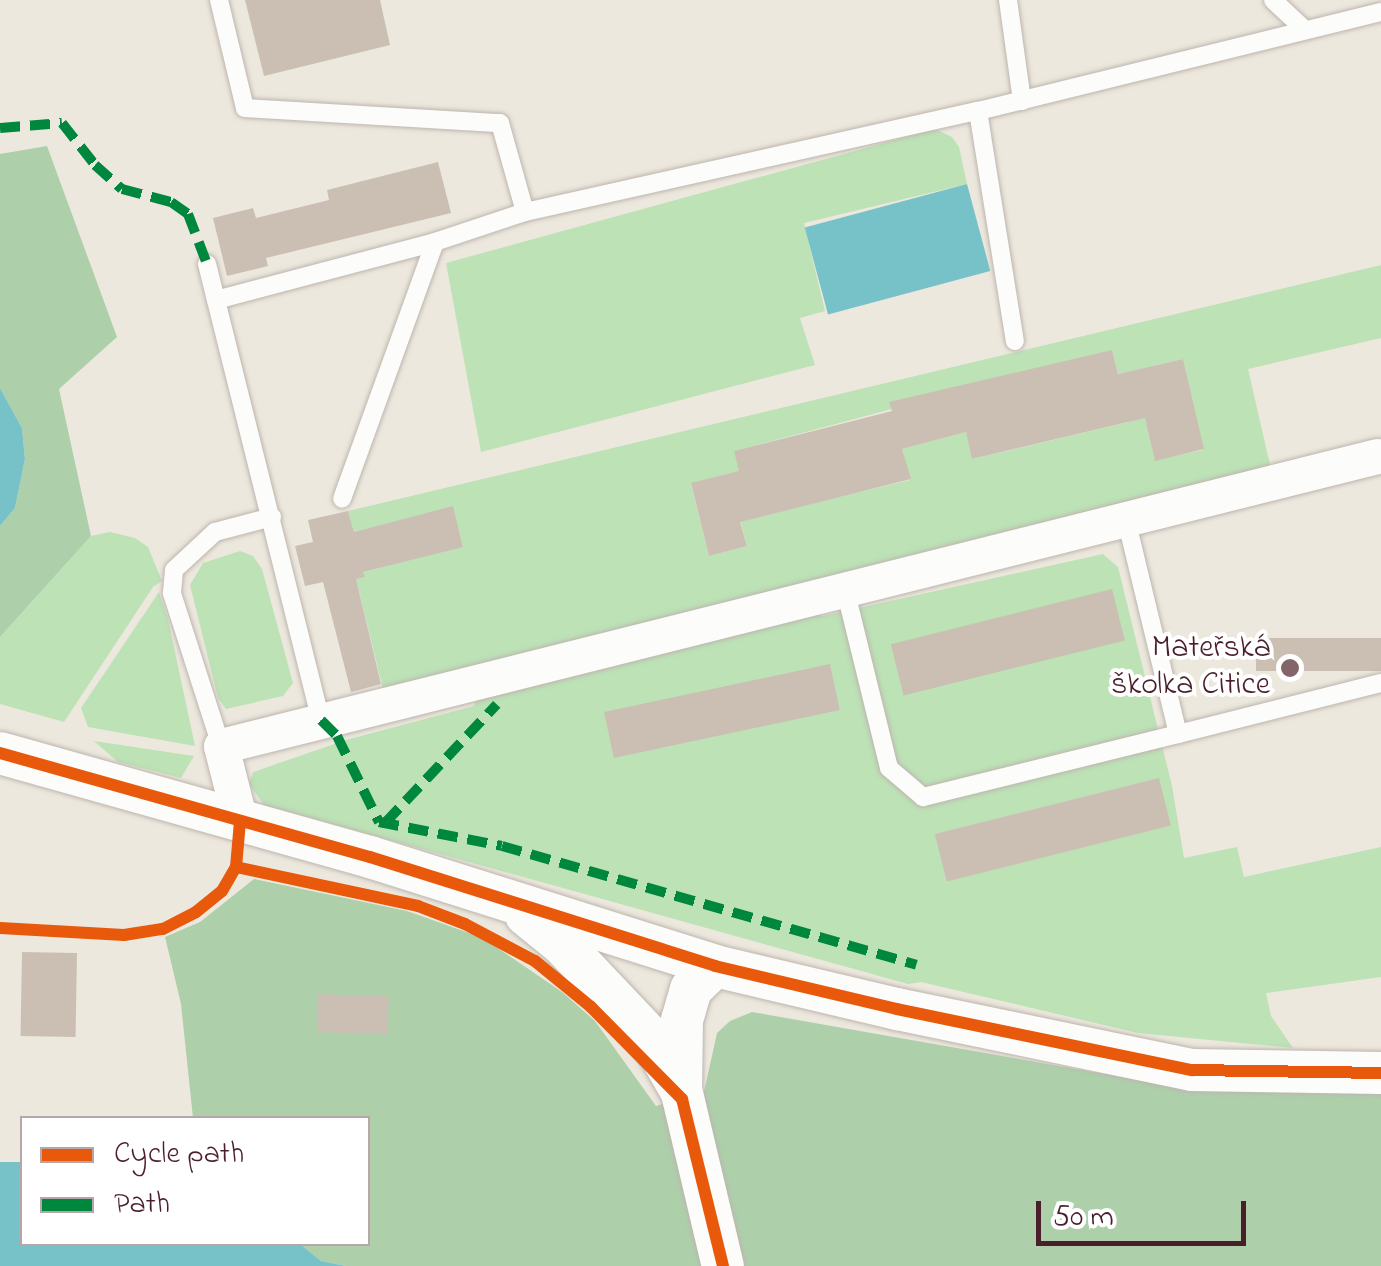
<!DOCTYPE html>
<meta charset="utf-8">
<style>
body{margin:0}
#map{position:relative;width:1381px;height:1266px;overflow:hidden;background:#ede8dd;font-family:"Indie Flower",sans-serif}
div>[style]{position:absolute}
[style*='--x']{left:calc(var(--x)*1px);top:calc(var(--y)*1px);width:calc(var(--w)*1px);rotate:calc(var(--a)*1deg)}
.green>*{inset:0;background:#bde2b6}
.forest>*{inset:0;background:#add0aa}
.water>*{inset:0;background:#77c2c8;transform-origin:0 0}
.building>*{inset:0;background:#cabfb2;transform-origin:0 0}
.roads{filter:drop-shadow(0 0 2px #bdb5af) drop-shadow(0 0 2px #bdb5af)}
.service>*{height:18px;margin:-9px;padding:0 9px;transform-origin:9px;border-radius:9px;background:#fcfcfa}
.minor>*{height:35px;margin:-17.5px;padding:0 17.5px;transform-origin:17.5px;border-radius:17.5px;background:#fcfcfa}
.tertiary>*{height:42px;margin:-21px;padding:0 21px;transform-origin:21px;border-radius:21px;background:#fcfcfa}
.quiet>*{height:10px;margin-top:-5px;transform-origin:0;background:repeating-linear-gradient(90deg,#00873e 0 20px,transparent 0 30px)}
.cycleway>*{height:12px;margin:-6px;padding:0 6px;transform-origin:6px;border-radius:6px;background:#e8590c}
.dots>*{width:28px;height:28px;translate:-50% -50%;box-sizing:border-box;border:5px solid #fff;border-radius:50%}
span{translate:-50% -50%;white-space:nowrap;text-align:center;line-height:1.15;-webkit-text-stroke:8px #fff;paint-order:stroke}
.poi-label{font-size:32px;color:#4a1f2b}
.right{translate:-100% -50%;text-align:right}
.legend{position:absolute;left:20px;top:1116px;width:350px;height:130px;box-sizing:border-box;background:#fff;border:2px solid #b7a5aa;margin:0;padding:12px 18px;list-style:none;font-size:30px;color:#4a1f2b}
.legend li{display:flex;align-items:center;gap:20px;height:50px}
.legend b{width:50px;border:2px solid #b7a5aa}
.scale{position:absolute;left:1036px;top:1201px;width:210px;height:45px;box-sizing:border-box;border:5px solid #4a1f2b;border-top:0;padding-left:12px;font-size:30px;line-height:35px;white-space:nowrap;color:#4a1f2b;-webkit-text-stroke:8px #fff;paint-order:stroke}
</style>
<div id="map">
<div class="green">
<i style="clip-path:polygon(935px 129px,952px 137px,959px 147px,967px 184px,804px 223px,825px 311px,800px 318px,815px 365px,481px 452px,446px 263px)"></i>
<i style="clip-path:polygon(evenodd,1381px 265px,1381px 338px,1248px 369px,1271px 469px,383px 689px,356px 579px,364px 577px,363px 572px,463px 546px,453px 507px,354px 532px,348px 511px,1381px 265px,1112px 350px,1118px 374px,1183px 359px,1203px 450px,1155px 460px,1143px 408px,1129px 422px,973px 459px,966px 432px,902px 449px,910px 480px,740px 520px,747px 546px,709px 556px,691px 484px,727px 474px,741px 478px,735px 451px,1112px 350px)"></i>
<i style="clip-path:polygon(110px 532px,135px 538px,148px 547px,162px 581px,153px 587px,64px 722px,0 704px,0 637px,91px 536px)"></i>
<i style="clip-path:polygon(240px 551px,253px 556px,262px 569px,293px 683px,283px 696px,226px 709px,218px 698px,190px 585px,203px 563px)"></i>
<i style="clip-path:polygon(1103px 554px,1118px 567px,1172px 786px,1184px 858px,1237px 847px,1244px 877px,1381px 847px,1381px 977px,1266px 993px,1271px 1016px,1293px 1048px,1138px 1033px,921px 982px,908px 984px,264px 805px,249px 784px,253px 772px,346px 740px,474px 706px,478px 694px,807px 613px,823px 616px)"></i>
<i style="clip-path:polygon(159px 592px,168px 619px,195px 746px,88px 727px,81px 708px)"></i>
<i style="clip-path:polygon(94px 741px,194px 756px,181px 778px,118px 762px)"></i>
</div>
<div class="forest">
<i style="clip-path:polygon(47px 146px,117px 337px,59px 389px,91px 536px,0 637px,0 526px,15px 508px,25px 459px,22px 428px,0 388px,0 154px)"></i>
<i style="clip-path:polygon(254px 879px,407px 911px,483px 938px,562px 992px,595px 1021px,656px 1106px,704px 1092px,717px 1033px,730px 1021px,752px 1012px,1173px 1086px,1381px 1088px,1381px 1266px,346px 1266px,321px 1261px,300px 1244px,368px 1244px,368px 1118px,193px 1118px,181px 1004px,165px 937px,200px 922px)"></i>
</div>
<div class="water">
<i style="left:967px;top:184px;width:90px;height:168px;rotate:75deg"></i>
<i style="clip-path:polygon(0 388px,22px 428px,25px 459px,15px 508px,0 526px)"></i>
<i style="clip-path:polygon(0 1162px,22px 1162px,22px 1244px,300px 1244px,321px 1261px,346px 1266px,0 1266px)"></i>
</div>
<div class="building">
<i style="clip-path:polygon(245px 0,380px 0,390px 45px,264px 76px)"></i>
<i style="clip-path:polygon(438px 162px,451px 213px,266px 258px,268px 266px,227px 276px,213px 218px,253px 208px,256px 218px,329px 200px,327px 190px)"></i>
<i style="clip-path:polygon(1112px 350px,1118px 374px,1183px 359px,1204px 449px,1155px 461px,1145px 418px,972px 459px,966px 432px,902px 449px,911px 479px,740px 522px,747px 546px,709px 556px,691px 483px,739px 471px,734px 451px,892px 411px,889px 402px)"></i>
<i style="clip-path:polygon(453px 506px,463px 547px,363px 572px,365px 577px,356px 579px,381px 684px,351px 692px,323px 582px,305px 586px,295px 546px,313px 542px,308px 520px,348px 511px,354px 532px)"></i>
<i style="left:1112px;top:589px;width:53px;height:228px;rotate:76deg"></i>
<i style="left:1381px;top:638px;width:33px;height:125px;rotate:90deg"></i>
<i style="left:830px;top:664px;width:47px;height:231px;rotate:78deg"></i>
<i style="left:1159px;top:778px;width:49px;height:231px;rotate:76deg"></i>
<i style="left:22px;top:952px;width:55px;height:84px;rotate:1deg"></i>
<i style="left:318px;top:994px;width:71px;height:38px;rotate:2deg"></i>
</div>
<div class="roads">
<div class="service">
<i style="--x:219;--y:0;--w:111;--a:76.5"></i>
<i style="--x:245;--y:108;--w:255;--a:3.4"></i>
<i style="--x:500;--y:123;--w:92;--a:74.3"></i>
<i style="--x:525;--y:212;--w:95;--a:161.6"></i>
<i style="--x:435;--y:242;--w:273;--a:109.9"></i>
<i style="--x:1008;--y:0;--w:102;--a:82.1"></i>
<i style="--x:1273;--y:0;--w:44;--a:43.2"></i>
<i style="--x:978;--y:111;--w:233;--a:80.9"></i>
<i style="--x:525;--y:212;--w:464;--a:-12.6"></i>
<i style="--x:978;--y:111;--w:415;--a:-13.8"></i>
<i style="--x:207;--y:264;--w:470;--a:76"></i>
<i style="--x:216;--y:300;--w:227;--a:-14.8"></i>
<i style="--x:845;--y:589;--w:184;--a:76.2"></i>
<i style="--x:889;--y:768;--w:45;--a:40.5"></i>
<i style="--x:923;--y:797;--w:263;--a:-13.9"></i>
<i style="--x:1178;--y:734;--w:221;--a:-103.6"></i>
<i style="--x:1178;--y:734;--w:209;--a:-14.1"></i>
<i style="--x:221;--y:746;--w:161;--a:-107.8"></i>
<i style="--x:172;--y:593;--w:23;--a:-85"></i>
<i style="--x:174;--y:570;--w:56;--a:-42.8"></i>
<i style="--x:215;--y:532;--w:59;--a:-14.7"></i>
</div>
<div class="minor">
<i style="--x:240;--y:821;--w:77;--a:-104.2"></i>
<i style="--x:221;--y:746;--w:1192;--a:-14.08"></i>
</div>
<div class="tertiary">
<i style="--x:0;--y:753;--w:384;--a:15.7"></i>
<i style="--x:370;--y:857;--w:362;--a:17.5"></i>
<i style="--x:715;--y:966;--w:187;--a:13.3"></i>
<i style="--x:897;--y:1009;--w:301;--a:11.7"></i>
<i style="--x:1192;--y:1070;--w:189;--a:0.9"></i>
<i style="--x:526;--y:915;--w:48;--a:39"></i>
<i style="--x:563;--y:945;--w:127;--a:46.6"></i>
<i style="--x:650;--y:1037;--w:60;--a:60"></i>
<i style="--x:715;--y:966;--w:33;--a:136"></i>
<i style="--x:691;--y:989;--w:32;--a:106"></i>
<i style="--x:682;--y:1020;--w:69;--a:90.8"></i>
<i style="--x:681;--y:1089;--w:182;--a:76.7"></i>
</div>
</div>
<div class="quiet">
<i style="--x:0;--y:128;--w:62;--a:-4.6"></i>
<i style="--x:62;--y:123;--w:53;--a:51.8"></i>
<i style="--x:95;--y:165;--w:36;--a:42"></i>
<i style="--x:122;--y:189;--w:51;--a:14.9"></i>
<i style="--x:171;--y:202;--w:21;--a:35"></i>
<i style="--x:188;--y:214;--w:53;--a:69.2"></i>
<i style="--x:321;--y:720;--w:23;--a:45"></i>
<i style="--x:337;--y:736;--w:96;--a:64"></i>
<i style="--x:379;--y:822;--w:125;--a:11"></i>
<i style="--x:502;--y:846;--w:431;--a:16"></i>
<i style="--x:385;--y:823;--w:163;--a:-46.7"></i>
</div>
<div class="cycleway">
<i style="--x:0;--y:753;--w:384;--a:15.7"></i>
<i style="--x:370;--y:857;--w:362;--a:17.5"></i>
<i style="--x:715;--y:966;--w:187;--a:13.3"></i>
<i style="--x:897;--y:1009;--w:301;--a:11.7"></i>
<i style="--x:1192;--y:1070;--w:189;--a:0.9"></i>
<i style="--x:236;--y:867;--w:186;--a:12.1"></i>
<i style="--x:418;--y:906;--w:50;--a:21"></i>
<i style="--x:465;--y:924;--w:79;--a:27.9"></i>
<i style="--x:535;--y:961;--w:72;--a:39.4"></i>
<i style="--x:591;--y:1007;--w:129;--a:45.3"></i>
<i style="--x:682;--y:1099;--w:172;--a:76.2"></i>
<i style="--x:0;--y:928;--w:124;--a:3.2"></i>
<i style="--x:124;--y:935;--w:39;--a:-9"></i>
<i style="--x:163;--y:929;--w:37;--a:-27"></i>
<i style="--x:196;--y:912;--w:33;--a:-39"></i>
<i style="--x:222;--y:891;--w:28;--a:-60"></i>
<i style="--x:236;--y:867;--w:46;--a:-85"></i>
</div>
<div class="dots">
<i style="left:1290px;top:668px;background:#836569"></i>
</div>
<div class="poi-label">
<span class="right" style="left:1270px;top:668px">Mateřská<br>školka Citice</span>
</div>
<ul class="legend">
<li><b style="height:12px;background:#e8590c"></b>Cycle path</li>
<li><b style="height:12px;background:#00873e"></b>Path</li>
</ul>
<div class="scale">50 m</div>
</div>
